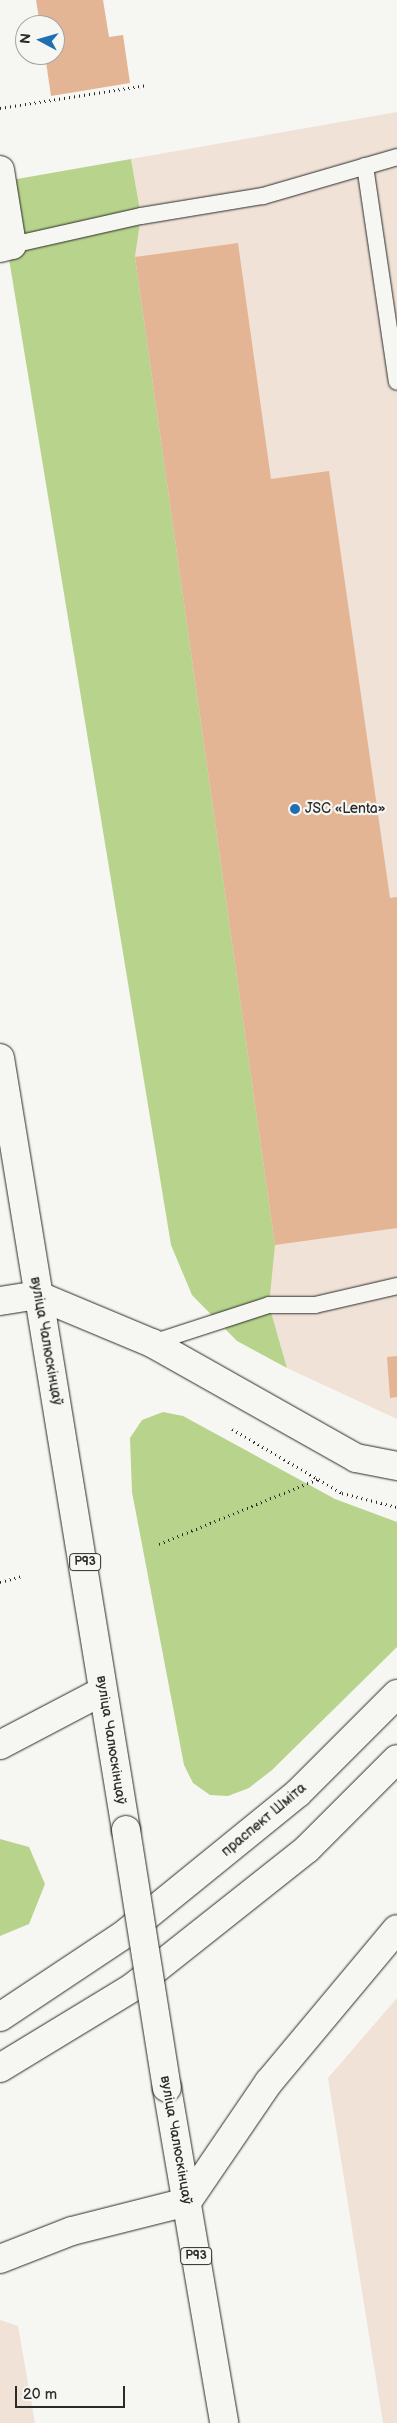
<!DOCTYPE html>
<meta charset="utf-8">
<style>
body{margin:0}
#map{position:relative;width:397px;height:2423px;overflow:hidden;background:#f6f6f2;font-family:"Balsamiq Sans",sans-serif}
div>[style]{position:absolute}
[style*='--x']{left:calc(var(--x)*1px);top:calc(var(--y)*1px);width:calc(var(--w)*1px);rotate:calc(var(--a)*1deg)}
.built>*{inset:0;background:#f0e2d6}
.green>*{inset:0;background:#b8d48c}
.building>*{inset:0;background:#e3b594}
.path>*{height:3px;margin-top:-1.5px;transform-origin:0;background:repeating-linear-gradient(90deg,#2b2b2b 0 1px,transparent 0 5px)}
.roads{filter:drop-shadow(0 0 1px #2b2b2b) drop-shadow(0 0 1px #2b2b2b)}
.service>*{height:16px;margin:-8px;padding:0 8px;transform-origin:8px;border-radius:8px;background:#f6f6f2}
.minor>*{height:28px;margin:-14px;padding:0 14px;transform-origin:14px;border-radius:14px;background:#f6f6f2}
.primary>*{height:28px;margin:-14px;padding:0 14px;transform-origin:14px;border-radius:14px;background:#f6f6f2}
.bridges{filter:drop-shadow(0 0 1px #2b2b2b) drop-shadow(0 0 1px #2b2b2b)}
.primary-bridge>*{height:28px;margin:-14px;padding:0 14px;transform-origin:14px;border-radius:14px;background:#f6f6f2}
.dots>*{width:14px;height:14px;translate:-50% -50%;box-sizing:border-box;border:2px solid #f6f6f2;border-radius:50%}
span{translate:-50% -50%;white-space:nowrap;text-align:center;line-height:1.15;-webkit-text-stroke:4.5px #f6f6f2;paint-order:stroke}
.shield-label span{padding:1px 4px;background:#f6f6f2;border:1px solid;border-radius:4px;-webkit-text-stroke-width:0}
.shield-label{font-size:12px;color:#2b2b2b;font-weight:700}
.poi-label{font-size:14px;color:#2b2b2b}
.left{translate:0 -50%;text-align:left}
.street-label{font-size:14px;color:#2b2b2b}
.north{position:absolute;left:15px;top:15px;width:50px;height:50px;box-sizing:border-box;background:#f6f6f2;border:1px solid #a5a5a2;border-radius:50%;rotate:276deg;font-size:14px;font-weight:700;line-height:20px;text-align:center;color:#2b2b2b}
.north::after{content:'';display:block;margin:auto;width:18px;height:22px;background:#1f6fb2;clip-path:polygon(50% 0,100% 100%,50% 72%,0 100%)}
.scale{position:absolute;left:15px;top:2386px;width:110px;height:22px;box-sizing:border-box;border:2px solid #2b2b2b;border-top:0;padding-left:6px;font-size:15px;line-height:18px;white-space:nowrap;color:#2b2b2b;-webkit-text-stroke:4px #f6f6f2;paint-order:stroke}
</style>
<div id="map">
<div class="built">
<i style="clip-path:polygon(397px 112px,397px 1419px,287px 1368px,269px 1305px,135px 257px,141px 216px,131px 159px)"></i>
<i style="clip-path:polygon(397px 1998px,397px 2423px,383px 2423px,328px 2078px)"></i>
<i style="clip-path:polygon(0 2320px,18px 2326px,35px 2423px,0 2423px)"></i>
</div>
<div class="green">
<i style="clip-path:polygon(131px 159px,141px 216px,135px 257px,275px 1245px,269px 1305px,287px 1368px,237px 1341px,192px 1295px,171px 1245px,0 204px,0 182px)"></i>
<i style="clip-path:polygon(163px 1412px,183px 1416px,335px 1499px,397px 1522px,397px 1647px,272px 1770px,249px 1788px,228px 1796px,210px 1795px,193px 1783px,184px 1765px,132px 1492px,130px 1438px,142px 1420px)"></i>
<i style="clip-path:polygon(0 1839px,29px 1847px,45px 1884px,29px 1924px,0 1936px)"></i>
</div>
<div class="building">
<i style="clip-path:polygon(36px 0,103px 0,109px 37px,123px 35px,130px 83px,51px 96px,45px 55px,55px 55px,55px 25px,40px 25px)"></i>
<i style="clip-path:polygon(238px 243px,271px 479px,329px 471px,390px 898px,397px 897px,397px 1228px,275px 1245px,135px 257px)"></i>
<i style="clip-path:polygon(397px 1356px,397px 1397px,390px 1398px,387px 1357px)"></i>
</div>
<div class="path">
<i style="--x:0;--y:108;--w:149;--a:-8.9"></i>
<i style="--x:232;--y:1429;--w:127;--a:30.2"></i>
<i style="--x:342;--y:1493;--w:57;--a:14.3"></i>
<i style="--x:159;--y:1544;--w:172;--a:-22.2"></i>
<i style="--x:0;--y:1582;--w:24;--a:-15"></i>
</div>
<div class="roads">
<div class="service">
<i style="--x:365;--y:166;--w:218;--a:81.6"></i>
<i style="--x:12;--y:245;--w:132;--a:-12.7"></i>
<i style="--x:141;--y:216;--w:124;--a:-9.3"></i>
<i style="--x:263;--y:196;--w:140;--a:-16.2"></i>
<i style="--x:152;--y:1343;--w:123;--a:-18"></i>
<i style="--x:269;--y:1305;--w:46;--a:0"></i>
<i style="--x:315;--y:1305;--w:84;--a:-13"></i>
</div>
<div class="minor">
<i style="--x:0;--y:170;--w:76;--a:80.9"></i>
<i style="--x:12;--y:245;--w:12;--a:166"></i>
<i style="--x:0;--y:1301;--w:37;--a:-9"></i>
</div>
<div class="primary">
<i style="--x:0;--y:1058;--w:782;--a:80.73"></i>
<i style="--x:37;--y:1295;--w:125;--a:22.7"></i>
<i style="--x:152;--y:1343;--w:234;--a:29.4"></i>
<i style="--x:356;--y:1458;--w:42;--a:11"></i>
<i style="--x:0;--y:1745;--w:116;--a:-27.7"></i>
<i style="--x:0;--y:2017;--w:146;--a:-33.6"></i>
<i style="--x:122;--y:1936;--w:227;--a:-39.1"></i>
<i style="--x:298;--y:1793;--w:140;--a:-45"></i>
<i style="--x:0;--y:2068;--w:156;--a:-31.3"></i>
<i style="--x:133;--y:1987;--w:222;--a:-38.4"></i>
<i style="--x:307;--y:1849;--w:127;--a:-45"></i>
<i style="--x:167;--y:2088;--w:340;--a:80.3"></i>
<i style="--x:0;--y:2259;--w:77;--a:-21.3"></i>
<i style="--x:72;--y:2231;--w:119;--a:-14.2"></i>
<i style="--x:187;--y:2202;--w:145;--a:-55.7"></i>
<i style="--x:269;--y:2082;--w:199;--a:-50.1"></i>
</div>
</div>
<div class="bridges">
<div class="primary-bridge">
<i style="--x:126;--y:1830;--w:261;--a:81"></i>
</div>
</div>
<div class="dots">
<i style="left:295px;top:809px;background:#1f6fb2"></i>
</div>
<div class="shield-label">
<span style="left:85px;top:1562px">Р93</span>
<span style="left:196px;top:2256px">Р93</span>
</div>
<div class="poi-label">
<span class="left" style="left:305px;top:809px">JSC «Lenta»</span>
</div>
<div class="street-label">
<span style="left:46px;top:1341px;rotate:80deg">вуліца Чалюскінцаў</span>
<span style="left:111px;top:1740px;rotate:81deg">вуліца Чалюскінцаў</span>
<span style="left:264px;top:1820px;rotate:-40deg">праспект Шміта</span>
<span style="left:176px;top:2140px;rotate:80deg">вуліца Чалюскінцаў</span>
</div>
<div class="north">N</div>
<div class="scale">20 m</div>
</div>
